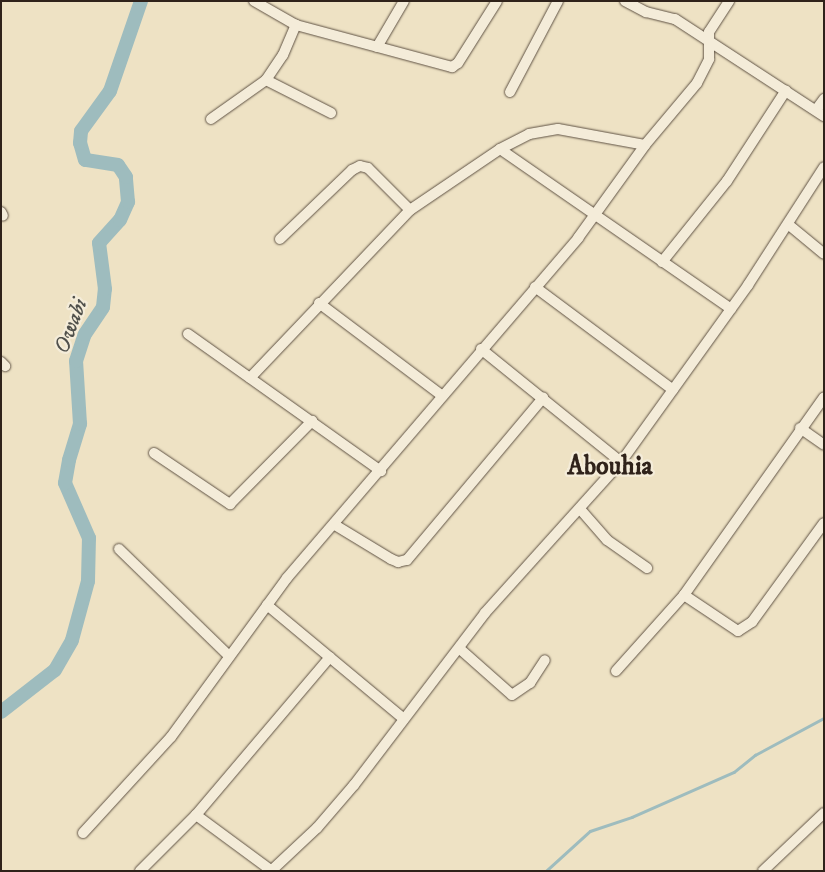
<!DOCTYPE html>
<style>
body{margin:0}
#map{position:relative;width:825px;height:872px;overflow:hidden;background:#eee2c4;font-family:"IM FELL DW Pica",serif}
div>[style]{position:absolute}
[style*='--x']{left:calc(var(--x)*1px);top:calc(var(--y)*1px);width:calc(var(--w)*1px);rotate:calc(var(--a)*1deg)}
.stream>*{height:2.5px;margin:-1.25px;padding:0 1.25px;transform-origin:1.25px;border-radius:1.25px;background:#9ebcbe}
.river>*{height:14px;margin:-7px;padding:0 7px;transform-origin:7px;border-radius:7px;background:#9ebcbe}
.roads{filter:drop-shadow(0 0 1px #5f5244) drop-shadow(0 0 1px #5f5244)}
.minor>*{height:10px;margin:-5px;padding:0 5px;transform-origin:5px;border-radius:5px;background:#f4ecd9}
span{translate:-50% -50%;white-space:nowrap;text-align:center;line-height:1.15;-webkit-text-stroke:4.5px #f4ecd9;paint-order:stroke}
.water-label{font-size:22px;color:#50504b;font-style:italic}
.district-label{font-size:26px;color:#2f221a;font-weight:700}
.frame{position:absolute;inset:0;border:2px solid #2f221a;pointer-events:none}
</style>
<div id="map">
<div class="stream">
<i style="--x:546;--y:871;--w:59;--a:-42.3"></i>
<i style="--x:590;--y:831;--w:44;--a:-18.4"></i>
<i style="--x:632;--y:817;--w:111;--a:-23.8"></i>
<i style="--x:734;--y:772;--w:27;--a:-39"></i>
<i style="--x:755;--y:755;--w:78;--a:-28.2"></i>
</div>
<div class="river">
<i style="--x:1;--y:712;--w:68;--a:-37.9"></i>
<i style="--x:55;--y:670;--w:34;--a:-60"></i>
<i style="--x:72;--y:640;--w:61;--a:-74.8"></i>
<i style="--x:88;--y:581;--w:43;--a:-88.7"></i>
<i style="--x:89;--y:538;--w:60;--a:-113.6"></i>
<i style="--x:65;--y:483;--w:23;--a:-80"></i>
<i style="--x:69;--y:460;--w:38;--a:-73"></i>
<i style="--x:80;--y:424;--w:63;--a:-93.6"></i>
<i style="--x:76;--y:361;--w:28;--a:-72"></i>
<i style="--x:85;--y:334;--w:32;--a:-56"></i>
<i style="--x:103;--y:307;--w:18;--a:-84"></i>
<i style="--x:105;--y:289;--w:46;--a:-97.4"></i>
<i style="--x:99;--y:243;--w:31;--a:-48"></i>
<i style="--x:120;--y:220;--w:20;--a:-66"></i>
<i style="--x:128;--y:202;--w:25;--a:-95"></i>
<i style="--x:126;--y:177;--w:14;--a:-124"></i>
<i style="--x:118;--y:165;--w:33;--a:-171"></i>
<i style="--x:85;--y:160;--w:18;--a:-106"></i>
<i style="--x:80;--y:143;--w:12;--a:-85"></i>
<i style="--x:81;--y:131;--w:49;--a:-54.1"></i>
<i style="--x:110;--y:91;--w:95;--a:-71"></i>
</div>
<div class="roads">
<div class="minor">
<i style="--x:254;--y:1;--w:48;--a:29.7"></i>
<i style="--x:296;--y:25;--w:162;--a:15.1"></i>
<i style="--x:452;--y:67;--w:7;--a:-34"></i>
<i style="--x:458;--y:63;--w:73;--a:-57.8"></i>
<i style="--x:625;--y:1;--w:24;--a:28"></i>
<i style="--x:646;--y:12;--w:30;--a:14"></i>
<i style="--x:675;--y:19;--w:178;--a:33.1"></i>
<i style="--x:377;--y:47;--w:53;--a:-59.6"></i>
<i style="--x:266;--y:80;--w:73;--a:26.9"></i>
<i style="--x:510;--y:92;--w:103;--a:-62.2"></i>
<i style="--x:816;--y:110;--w:14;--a:-54"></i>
<i style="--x:211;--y:119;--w:67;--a:-35.3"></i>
<i style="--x:266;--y:80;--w:30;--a:-56"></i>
<i style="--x:283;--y:55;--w:33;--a:-67"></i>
<i style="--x:500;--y:149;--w:281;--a:34.7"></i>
<i style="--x:1;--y:212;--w:4;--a:63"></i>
<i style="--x:789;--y:225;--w:45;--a:39.6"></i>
<i style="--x:280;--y:239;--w:100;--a:-43.8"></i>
<i style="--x:352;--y:170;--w:9;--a:-27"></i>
<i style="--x:360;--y:166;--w:8;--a:14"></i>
<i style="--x:368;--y:168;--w:59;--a:45"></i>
<i style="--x:662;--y:262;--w:104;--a:-51.3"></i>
<i style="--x:727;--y:181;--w:108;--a:-57"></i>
<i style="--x:535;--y:287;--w:172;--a:36.7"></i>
<i style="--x:319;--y:303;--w:153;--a:37"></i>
<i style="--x:188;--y:334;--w:237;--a:35.4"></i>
<i style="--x:481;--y:349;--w:180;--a:38.9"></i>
<i style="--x:1;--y:362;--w:6;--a:45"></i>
<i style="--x:250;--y:378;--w:232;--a:-46.4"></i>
<i style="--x:410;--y:210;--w:109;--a:-34.1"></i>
<i style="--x:500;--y:149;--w:33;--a:-27"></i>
<i style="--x:529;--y:134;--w:29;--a:-10"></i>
<i style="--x:558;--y:129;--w:88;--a:10.4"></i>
<i style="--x:800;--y:428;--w:29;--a:35"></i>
<i style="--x:154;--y:453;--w:92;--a:33.9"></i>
<i style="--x:230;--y:504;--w:117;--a:-45.3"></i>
<i style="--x:580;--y:509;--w:41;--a:48.9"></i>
<i style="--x:607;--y:540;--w:49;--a:35"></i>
<i style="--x:335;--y:525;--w:66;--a:31.3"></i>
<i style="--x:391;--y:559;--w:8;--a:23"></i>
<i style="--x:398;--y:562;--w:9;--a:-13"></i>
<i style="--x:407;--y:560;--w:212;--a:-50"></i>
<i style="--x:119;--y:549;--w:153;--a:44.2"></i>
<i style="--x:684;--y:595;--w:65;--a:33.7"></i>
<i style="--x:738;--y:631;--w:17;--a:-33"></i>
<i style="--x:752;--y:622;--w:122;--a:-54"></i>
<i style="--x:267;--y:605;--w:178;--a:39.8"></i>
<i style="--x:460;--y:649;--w:69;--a:41.5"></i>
<i style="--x:512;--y:695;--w:22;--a:-34"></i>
<i style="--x:530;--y:683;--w:27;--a:-57"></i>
<i style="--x:616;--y:671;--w:102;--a:-48.2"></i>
<i style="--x:684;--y:595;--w:242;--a:-54.7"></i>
<i style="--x:196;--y:815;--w:94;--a:36.4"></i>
<i style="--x:83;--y:833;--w:130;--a:-47.5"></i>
<i style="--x:171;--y:737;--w:197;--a:-53.9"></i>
<i style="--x:287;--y:578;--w:448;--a:-49.4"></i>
<i style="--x:578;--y:238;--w:115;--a:-54.2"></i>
<i style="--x:645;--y:145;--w:81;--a:-50"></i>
<i style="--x:697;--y:83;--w:27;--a:-63"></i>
<i style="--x:709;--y:59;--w:27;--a:-90"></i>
<i style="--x:709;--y:32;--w:37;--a:-57"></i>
<i style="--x:140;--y:871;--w:79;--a:-45"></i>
<i style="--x:196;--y:815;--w:207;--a:-49.7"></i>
<i style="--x:271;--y:871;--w:63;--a:-43.1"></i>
<i style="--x:317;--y:828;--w:57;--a:-49.3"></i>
<i style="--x:354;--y:785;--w:216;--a:-52.7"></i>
<i style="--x:485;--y:613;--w:203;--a:-48"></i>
<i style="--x:621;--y:462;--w:218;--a:-54.3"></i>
<i style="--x:748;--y:285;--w:140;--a:-57.2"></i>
<i style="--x:763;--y:871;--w:84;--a:-43.6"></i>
</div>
</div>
<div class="water-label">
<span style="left:71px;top:326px;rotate:-69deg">Owabi</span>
</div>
<div class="district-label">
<span style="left:610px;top:467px">Abouhia</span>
</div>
<div class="frame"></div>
</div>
